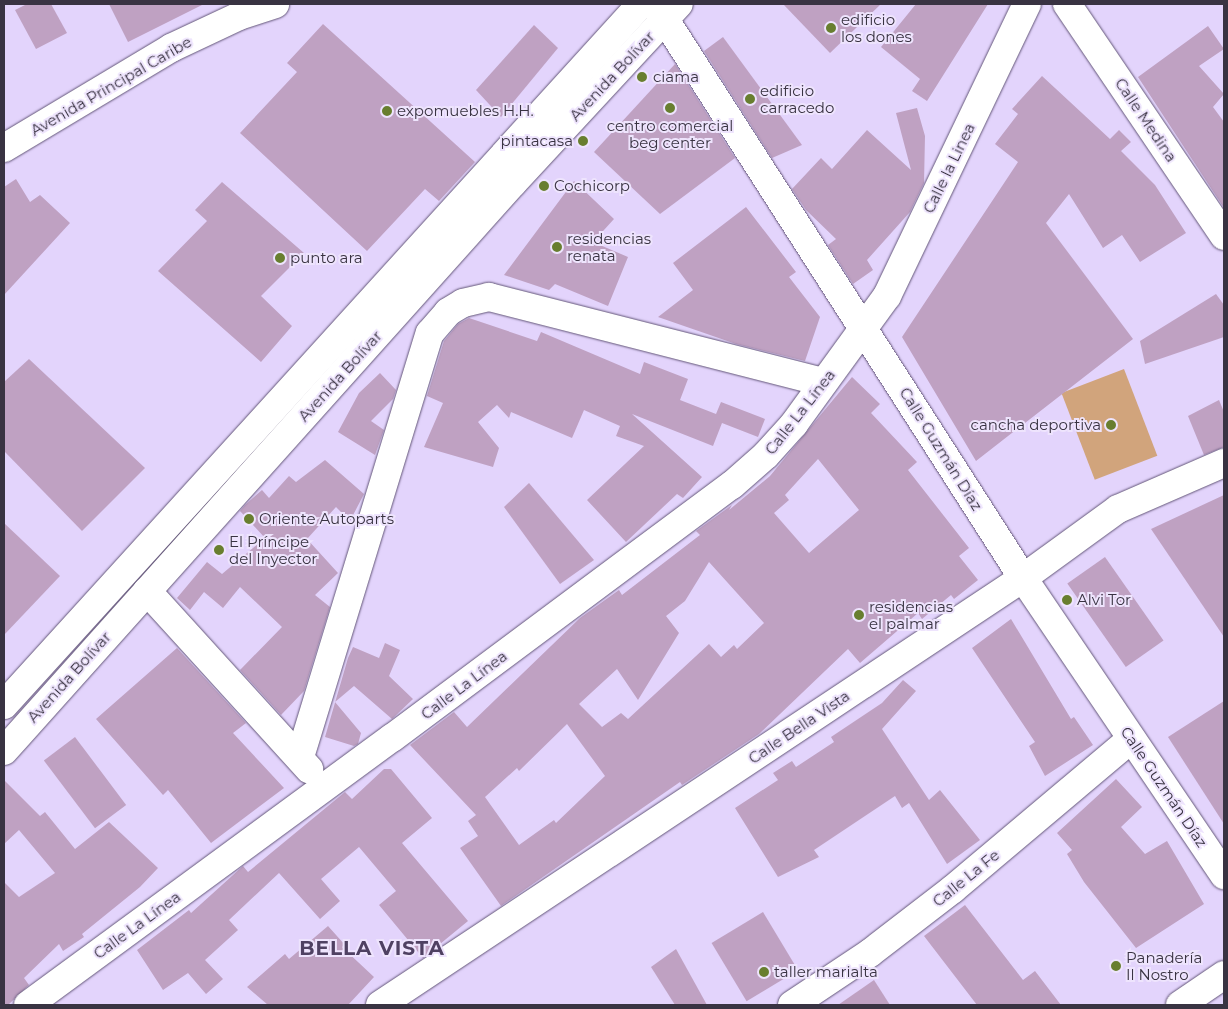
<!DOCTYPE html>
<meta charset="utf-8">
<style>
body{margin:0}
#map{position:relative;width:1228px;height:1009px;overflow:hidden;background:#e3d4fc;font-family:Montserrat,sans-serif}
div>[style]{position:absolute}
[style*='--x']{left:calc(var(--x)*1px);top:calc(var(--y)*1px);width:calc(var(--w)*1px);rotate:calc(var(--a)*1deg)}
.green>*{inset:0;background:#d1a47c;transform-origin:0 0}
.building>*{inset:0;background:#bfa1c2;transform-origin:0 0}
.roads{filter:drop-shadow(0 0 1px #635678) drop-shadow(0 0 1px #635678)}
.minor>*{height:28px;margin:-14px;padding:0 14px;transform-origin:14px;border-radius:14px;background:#fff}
.dots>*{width:14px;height:14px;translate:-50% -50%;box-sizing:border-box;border:2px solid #eee4fd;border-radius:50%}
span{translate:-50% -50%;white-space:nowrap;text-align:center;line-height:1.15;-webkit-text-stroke:4px #eee4fd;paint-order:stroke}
.poi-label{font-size:15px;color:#393342}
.left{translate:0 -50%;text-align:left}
.right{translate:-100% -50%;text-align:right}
.street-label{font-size:15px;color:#393342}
.district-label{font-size:20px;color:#4f4162;font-weight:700;letter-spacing:1px}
.frame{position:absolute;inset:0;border:5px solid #393342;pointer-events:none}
</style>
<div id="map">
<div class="green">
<i style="left:1124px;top:369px;width:93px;height:67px;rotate:69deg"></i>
</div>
<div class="building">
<i style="clip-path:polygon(27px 4px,51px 4px,67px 33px,36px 49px,15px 10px)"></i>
<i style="clip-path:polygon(109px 4px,204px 4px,128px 42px)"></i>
<i style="clip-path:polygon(783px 4px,881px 4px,830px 53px)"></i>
<i style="clip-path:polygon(916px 4px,988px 4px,927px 101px,912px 91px,920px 79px,881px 47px)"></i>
<i style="clip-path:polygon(323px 24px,475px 162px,439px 201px,425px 189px,367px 251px,240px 133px,297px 72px,287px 63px)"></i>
<i style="clip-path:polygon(534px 25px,558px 48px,501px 117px,476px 90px)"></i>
<i style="clip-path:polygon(1208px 26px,1224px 49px,1199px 66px,1224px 94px,1213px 107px,1224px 122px,1224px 208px,1138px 77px)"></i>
<i style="clip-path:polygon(723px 37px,802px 145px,772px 158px,704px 51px)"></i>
<i style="clip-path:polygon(675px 64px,735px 158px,660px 214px,594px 152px)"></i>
<i style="clip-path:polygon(1042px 76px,1110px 139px,1119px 130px,1131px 142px,1121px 151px,1155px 185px,1186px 233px,1140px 262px,1122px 235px,1103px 248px,1069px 194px,1046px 223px,1133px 339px,976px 461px,902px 337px,1018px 162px,995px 144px,1018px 114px,1012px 109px)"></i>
<i style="clip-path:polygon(917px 108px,925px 136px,924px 183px,910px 212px,867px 260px,873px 270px,853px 284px,828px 245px,836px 239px,806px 210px,792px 189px,821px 158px,832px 169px,867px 130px,911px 170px,896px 113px)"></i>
<i style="clip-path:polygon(16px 179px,30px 202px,40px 195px,70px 223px,4px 295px,4px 187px)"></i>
<i style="clip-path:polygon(574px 181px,614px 219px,593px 242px,628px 257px,608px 306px,555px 284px,549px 290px,504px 275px)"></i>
<i style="clip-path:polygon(222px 182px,304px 253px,261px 296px,292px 326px,261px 362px,158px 271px,207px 221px,195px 210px)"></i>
<i style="clip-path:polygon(746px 207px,796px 272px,789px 277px,820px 317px,805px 361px,736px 344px,658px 317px,693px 290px,673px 263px)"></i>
<i style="clip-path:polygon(1216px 294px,1224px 305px,1224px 337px,1145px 364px,1140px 341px)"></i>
<i style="clip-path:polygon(469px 318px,537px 341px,541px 332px,640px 374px,644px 362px,688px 379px,680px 400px,716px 414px,721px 402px,765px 419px,758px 437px,722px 423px,713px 446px,632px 414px,702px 477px,683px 498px,677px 494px,626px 542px,587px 500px,644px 446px,616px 436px,620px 426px,584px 410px,572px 438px,511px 412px,509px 418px,497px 405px,478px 422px,499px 448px,493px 467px,424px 447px,443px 403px,427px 396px,444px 341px,458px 324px)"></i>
<i style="clip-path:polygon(29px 359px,145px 468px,82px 531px,4px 451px,4px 382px)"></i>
<i style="clip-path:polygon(380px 373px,396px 390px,393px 399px,371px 421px,384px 430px,375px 455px,338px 432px,359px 393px)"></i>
<i style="clip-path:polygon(evenodd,852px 377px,880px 404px,871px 413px,917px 462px,908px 470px,969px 548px,959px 556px,978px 580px,954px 599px,951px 595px,922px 619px,918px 613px,860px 663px,848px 649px,759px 734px,682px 785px,680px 782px,501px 906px,460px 848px,478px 836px,468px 821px,476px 815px,410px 745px,454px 712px,467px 727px,580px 618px,619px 590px,622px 595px,700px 535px,696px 531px,732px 505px,729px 510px,770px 476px,852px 377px,818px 459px,859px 510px,809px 553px,774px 513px,789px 500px,785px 495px,818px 459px,852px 377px,709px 562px,764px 623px,737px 649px,734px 645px,721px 657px,709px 644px,628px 719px,621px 713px,602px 727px,579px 704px,617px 669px,638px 700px,679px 633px,666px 616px,685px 601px,709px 562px,852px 377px,567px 724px,605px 776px,556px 823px,554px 820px,519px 845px,485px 797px,517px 768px,519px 771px,567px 724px)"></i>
<i style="clip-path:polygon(1219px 400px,1224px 412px,1224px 447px,1204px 455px,1188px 416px)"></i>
<i style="clip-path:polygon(325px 460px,364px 494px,350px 521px,336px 507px,307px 539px,338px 573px,315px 595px,330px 607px,304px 691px,281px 715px,240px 670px,282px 627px,240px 587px,223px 608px,204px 592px,190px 610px,177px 598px,207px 562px,222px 574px,265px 538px,240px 511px,245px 505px,262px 490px,269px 498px,289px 476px,296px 482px)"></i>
<i style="clip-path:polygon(529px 483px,594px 560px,560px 584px,504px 507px)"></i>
<i style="clip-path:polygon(1224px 495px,1224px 637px,1151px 529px)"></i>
<i style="clip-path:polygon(4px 523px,60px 576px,4px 635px)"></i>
<i style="left:1105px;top:557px;width:102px;height:46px;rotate:55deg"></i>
<i style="clip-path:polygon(1011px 619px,1071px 719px,1074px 717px,1093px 745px,1045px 776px,1029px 746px,1035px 742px,972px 648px)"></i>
<i style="clip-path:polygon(385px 643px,400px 650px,389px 676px,413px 699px,392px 719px,354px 686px,335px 702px,361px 733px,358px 744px,354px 746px,325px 737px,348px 658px,353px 647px,379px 658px)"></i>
<i style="clip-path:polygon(177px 648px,246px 723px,233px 733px,284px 788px,211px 843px,168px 790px,163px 795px,96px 719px)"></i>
<i style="clip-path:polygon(903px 680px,916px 691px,882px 729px,929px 800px,940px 790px,980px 840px,947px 864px,909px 803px,902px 808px,895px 796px,814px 850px,819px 857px,778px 877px,735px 808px,778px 780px,773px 773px,792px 761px,796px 767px,834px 742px,831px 737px,882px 703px)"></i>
<i style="clip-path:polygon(1224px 701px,1224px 824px,1168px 737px)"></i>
<i style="left:75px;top:737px;width:85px;height:39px;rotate:53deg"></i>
<i style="clip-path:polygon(384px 769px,391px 769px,432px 818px,402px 843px,468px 921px,423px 958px,379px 905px,396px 891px,359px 847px,321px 879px,340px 901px,320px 919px,279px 873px,229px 920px,238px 930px,205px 960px,223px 979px,206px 994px,188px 973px,163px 990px,137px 950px,189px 910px,191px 913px,243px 866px,248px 872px,345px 792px,352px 799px)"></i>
<i style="clip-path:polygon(1116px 779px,1142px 807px,1121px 827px,1145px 854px,1167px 841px,1204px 904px,1136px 948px,1084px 882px,1067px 854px,1072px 850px,1057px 833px)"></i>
<i style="clip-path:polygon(4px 780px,40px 816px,45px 812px,75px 849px,109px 822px,158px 868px,140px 887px,82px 934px,84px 937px,63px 951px,59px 944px,24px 978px,29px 985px,8px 1005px,4px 1005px,4px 882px,19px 897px,55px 873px,19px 830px,4px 844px)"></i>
<i style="clip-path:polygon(965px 905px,1023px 980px,1035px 971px,1061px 1005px,977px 1005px,924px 936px)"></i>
<i style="left:763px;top:912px;width:68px;height:60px;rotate:59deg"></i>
<i style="clip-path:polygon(328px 926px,345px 945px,342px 947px,374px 977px,348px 1005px,268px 1005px,247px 987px,285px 954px,289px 959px)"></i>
<i style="clip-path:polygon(676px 949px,707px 1005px,675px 1005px,651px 967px)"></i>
<i style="clip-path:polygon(874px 980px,890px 1005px,838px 1005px)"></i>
</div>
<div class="roads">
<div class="minor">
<i style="--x:655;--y:4;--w:682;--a:57.34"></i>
<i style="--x:1023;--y:578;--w:359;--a:55.9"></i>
<i style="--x:1067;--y:4;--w:280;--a:55.9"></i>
<i style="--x:4;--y:148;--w:195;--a:-30.9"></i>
<i style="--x:171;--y:48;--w:75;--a:-25.2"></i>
<i style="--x:239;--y:16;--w:38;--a:-18"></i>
<i style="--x:147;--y:591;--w:241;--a:47.7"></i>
<i style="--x:4;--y:705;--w:947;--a:-47.74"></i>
<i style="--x:4;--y:751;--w:763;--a:-48.14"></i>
<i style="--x:513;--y:183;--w:244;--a:-47.2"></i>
<i style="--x:300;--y:757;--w:443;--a:-73"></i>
<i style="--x:430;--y:333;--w:28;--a:-49"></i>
<i style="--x:448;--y:312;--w:17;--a:-31"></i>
<i style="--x:463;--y:303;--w:27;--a:-13"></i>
<i style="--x:489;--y:297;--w:345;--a:14.3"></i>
<i style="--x:28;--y:1005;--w:451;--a:-36.3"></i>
<i style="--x:392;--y:738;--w:424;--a:-36.7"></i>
<i style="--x:732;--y:485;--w:45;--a:-41.4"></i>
<i style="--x:766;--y:455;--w:42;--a:-47.9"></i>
<i style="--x:794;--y:424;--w:158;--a:-54"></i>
<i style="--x:887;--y:296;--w:324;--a:-64.4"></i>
<i style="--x:380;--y:1005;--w:772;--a:-33.59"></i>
<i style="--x:1023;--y:578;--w:117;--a:-36"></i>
<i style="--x:1118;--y:509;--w:116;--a:-23.5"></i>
<i style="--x:792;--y:1005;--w:94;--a:-33.7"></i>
<i style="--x:870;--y:953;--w:105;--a:-37.6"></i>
<i style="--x:953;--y:889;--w:233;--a:-40.1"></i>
<i style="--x:1180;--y:1005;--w:53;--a:-34.3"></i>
</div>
</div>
<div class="dots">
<i style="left:831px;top:28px;background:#687e2f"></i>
<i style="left:642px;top:77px;background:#687e2f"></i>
<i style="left:750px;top:99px;background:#687e2f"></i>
<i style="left:670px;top:108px;background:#687e2f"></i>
<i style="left:387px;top:111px;background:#687e2f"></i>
<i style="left:583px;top:141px;background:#687e2f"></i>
<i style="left:544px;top:186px;background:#687e2f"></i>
<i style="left:557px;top:247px;background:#687e2f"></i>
<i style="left:280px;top:258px;background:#687e2f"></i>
<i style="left:1111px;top:425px;background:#687e2f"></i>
<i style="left:249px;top:519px;background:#687e2f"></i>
<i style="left:219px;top:550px;background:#687e2f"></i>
<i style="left:1067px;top:600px;background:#687e2f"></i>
<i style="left:859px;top:615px;background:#687e2f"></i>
<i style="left:1116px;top:966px;background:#687e2f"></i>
<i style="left:764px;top:972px;background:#687e2f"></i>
</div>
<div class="poi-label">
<span class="left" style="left:841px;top:28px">edificio<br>los dones</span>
<span class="left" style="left:653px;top:77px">ciama</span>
<span class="left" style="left:760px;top:99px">edificio<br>carracedo</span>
<span class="left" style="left:397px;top:111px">expomuebles H.H.</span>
<span style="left:670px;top:134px">centro comercial<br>beg center</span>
<span class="right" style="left:573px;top:141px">pintacasa</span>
<span class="left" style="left:554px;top:186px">Cochicorp</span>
<span class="left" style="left:567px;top:247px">residencias<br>renata</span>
<span class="left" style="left:290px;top:258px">punto ara</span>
<span class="right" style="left:1101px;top:425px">cancha deportiva</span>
<span class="left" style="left:259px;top:519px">Oriente Autoparts</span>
<span class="left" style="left:229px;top:550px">El Príncipe<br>del Inyector</span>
<span class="left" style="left:1077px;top:600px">Alvi Tor</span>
<span class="left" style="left:869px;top:615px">residencias<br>el palmar</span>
<span class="left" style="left:1126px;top:966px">Panadería<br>Il Nostro</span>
<span class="left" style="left:774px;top:972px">taller marialta</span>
</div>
<div class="street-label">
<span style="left:612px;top:76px;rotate:-47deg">Avenida Bolívar</span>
<span style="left:111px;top:86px;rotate:-30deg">Avenida Principal Caribe</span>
<span style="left:1146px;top:120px;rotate:56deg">Calle Medina</span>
<span style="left:949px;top:168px;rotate:-64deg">Calle la Linea</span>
<span style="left:340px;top:376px;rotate:-48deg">Avenida Bolívar</span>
<span style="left:800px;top:412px;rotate:-52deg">Calle La Línea</span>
<span style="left:941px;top:449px;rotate:58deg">Calle Guzmán Díaz</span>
<span style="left:69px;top:677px;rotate:-48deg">Avenida Bolívar</span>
<span style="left:464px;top:685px;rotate:-37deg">Calle La Línea</span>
<span style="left:799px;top:727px;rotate:-34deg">Calle Bella Vista</span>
<span style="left:1164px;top:787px;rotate:56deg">Calle Guzmán Díaz</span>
<span style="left:966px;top:878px;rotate:-39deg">Calle La Fe</span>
<span style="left:137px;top:925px;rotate:-36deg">Calle La Línea</span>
</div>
<div class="district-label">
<span style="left:372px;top:948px">BELLA VISTA</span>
</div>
<div class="frame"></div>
</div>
